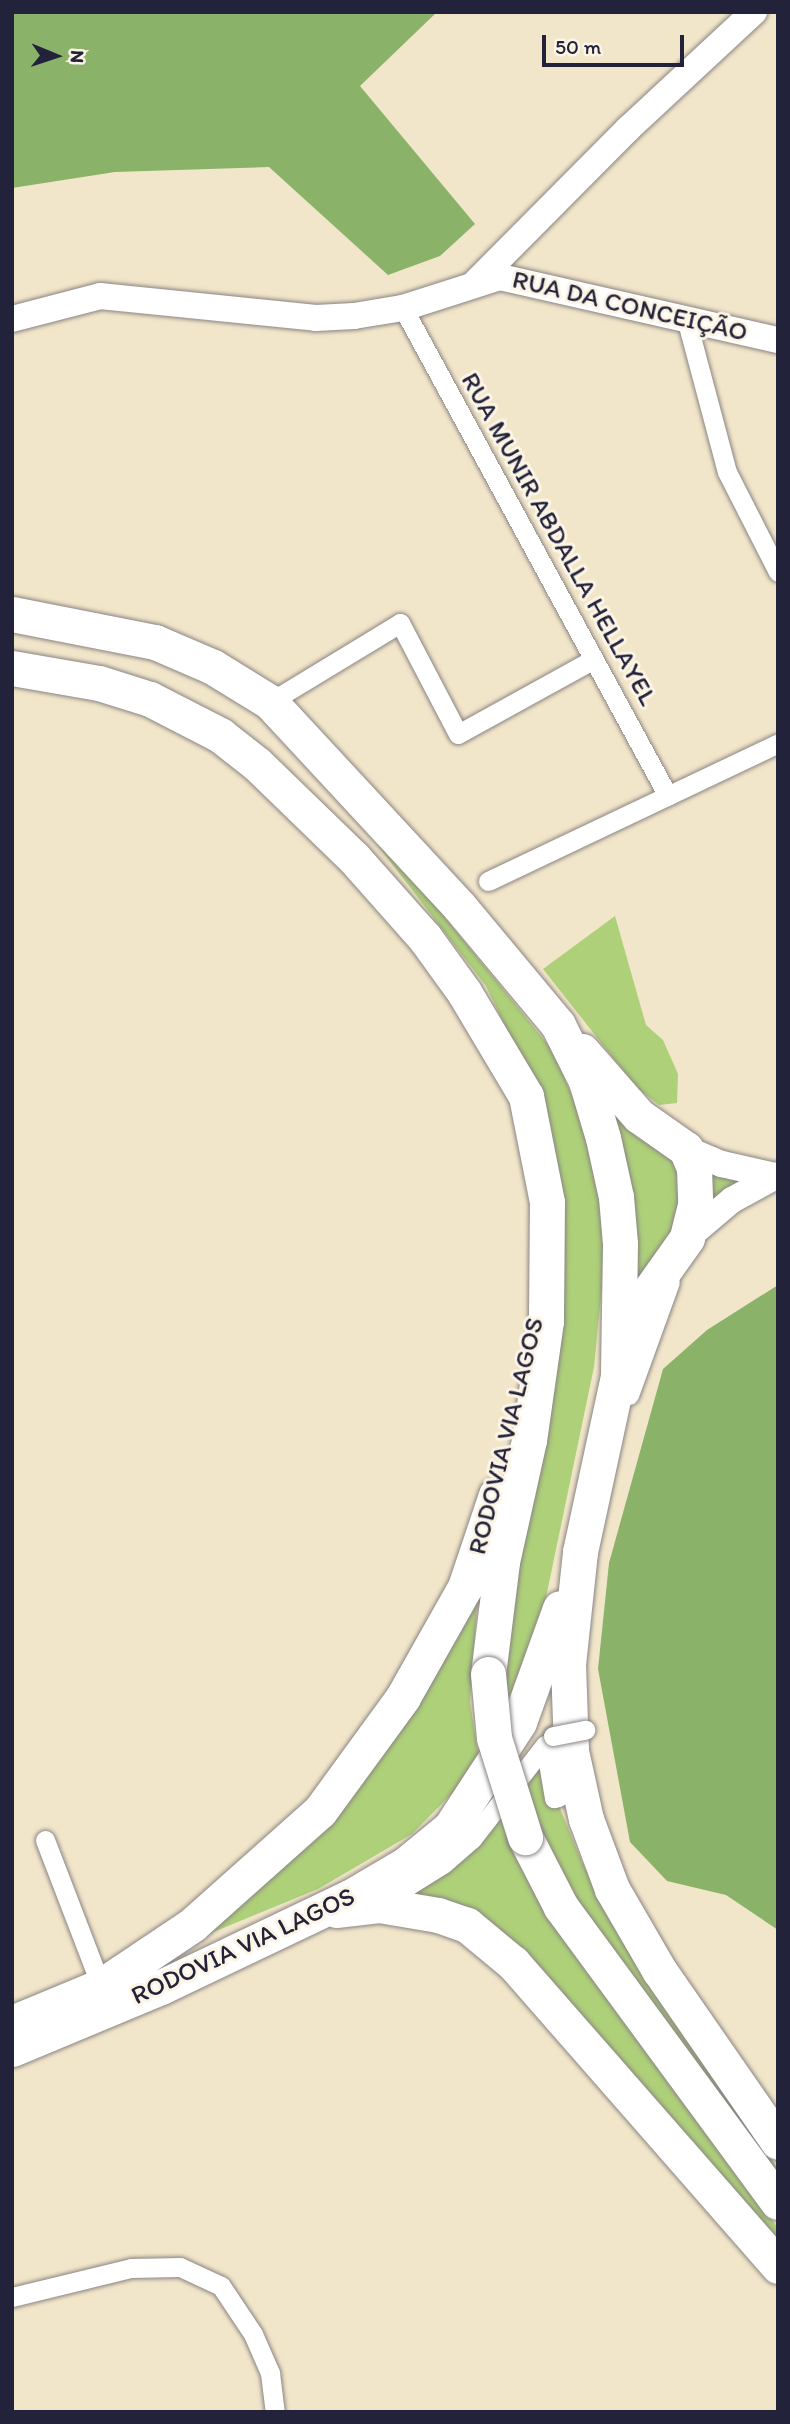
<!DOCTYPE html>
<meta charset="utf-8">
<style>
body{margin:0}
#map{position:relative;width:790px;height:2424px;overflow:hidden;background:#f2e6ca;font-family:Itim,sans-serif}
div>[style]{position:absolute}
[style*='--x']{left:calc(var(--x)*1px);top:calc(var(--y)*1px);width:calc(var(--w)*1px);rotate:calc(var(--a)*1deg)}
.green>*{inset:0;background:#add079}
.forest>*{inset:0;background:#8ab269}
.roads{filter:drop-shadow(0 0 2px #8a8482) drop-shadow(0 0 2px #8a8482)}
.street>*{height:19px;margin:-9.5px;padding:0 9.5px;transform-origin:9.5px;border-radius:9.5px;background:#fff}
.secondary>*{height:26px;margin:-13px;padding:0 13px;transform-origin:13px;border-radius:13px;background:#fff}
.highway>*{height:35px;margin:-17.5px;padding:0 17.5px;transform-origin:17.5px;border-radius:17.5px;background:#fff}
.bridges{filter:drop-shadow(0 0 2px #8a8482) drop-shadow(0 0 2px #8a8482)}
.street-bridge>*{height:19px;margin:-9.5px;padding:0 9.5px;transform-origin:9.5px;border-radius:9.5px;background:#fff}
.highway-bridge>*{height:35px;margin:-17.5px;padding:0 17.5px;transform-origin:17.5px;border-radius:17.5px;background:#fff}
span{translate:-50% -50%;white-space:nowrap;text-align:center;line-height:1.15;-webkit-text-stroke:6px #fcf5e5;paint-order:stroke}
.street-label{font-size:26px;color:#22223b}
.frame{position:absolute;inset:0;border:14px solid #22223b;pointer-events:none}
.north{position:absolute;left:21px;top:21px;width:70px;height:70px;-webkit-text-stroke:5px #fcf5e5;paint-order:stroke;rotate:92deg;font-size:19px;font-weight:700;line-height:28px;text-align:center;color:#22223b}
.north::after{content:'';display:block;margin:auto;width:24px;height:32px;background:#22223b;clip-path:polygon(50% 0,100% 100%,50% 72%,0 100%)}
.scale{position:absolute;left:542px;top:35px;width:142px;height:32px;box-sizing:border-box;border:4px solid #22223b;border-top:0;padding-left:9px;font-size:21px;line-height:24px;white-space:nowrap;color:#22223b;-webkit-text-stroke:5px #fcf5e5;paint-order:stroke}
</style>
<div id="map">
<div class="green">
<i style="clip-path:polygon(384px 842px,553px 1051px,599px 1160px,605px 1256px,594px 1367px,544px 1607px,519px 1686px,506px 1698px,510px 1598px,553px 1330px,536px 1090px,486px 986px,379px 847px)"></i>
<i style="clip-path:polygon(615px 916px,646px 1025px,663px 1040px,678px 1074px,677px 1103px,659px 1105px,636px 1087px,543px 969px)"></i>
<i style="clip-path:polygon(604px 1095px,675px 1160px,688px 1180px,675px 1235px,628px 1290px)"></i>
<i style="clip-path:polygon(707px 1170px,749px 1178px,712px 1201px)"></i>
<i style="clip-path:polygon(478px 1590px,470px 1702px,480px 1765px,412px 1834px,318px 1889px,172px 1949px,302px 1840px)"></i>
<i style="clip-path:polygon(538px 1755px,582px 1862px,646px 1977px,778px 2169px,778px 2182px,559px 1875px,520px 1778px)"></i>
<i style="clip-path:polygon(495px 1803px,570px 1948px,778px 2228px,778px 2241px,513px 1942px,373px 1889px)"></i>
</div>
<div class="forest">
<i style="clip-path:polygon(12px 12px,437px 12px,360px 86px,475px 224px,440px 256px,388px 275px,269px 167px,115px 172px,12px 188px)"></i>
<i style="clip-path:polygon(778px 1285px,778px 1930px,726px 1895px,667px 1881px,630px 1842px,598px 1669px,609px 1563px,663px 1369px,707px 1330px)"></i>
</div>
<div class="roads">
<div class="street">
<i style="--x:403;--y:308;--w:555;--a:61.5"></i>
<i style="--x:686;--y:318;--w:159;--a:75.1"></i>
<i style="--x:727;--y:472;--w:112;--a:63"></i>
<i style="--x:270;--y:702;--w:152;--a:-31.3"></i>
<i style="--x:400;--y:623;--w:125;--a:62.4"></i>
<i style="--x:458;--y:734;--w:155;--a:-28.9"></i>
<i style="--x:488;--y:881;--w:321;--a:-25.4"></i>
<i style="--x:629;--y:1395;--w:120;--a:-70.1"></i>
<i style="--x:45;--y:1840;--w:156;--a:69"></i>
<i style="--x:379;--y:1904;--w:75;--a:-32"></i>
<i style="--x:443;--y:1864;--w:38;--a:-41"></i>
<i style="--x:472;--y:1839;--w:119;--a:-52.2"></i>
<i style="--x:545;--y:1745;--w:54;--a:80.4"></i>
<i style="--x:554;--y:1798;--w:4;--a:-14"></i>
<i style="--x:558;--y:1797;--w:61;--a:-94.7"></i>
<i style="--x:12;--y:2297;--w:122;--a:-13.7"></i>
<i style="--x:131;--y:2268;--w:49;--a:-1.2"></i>
<i style="--x:180;--y:2267;--w:45;--a:24.9"></i>
<i style="--x:221;--y:2286;--w:58;--a:56.3"></i>
<i style="--x:253;--y:2334;--w:43;--a:66.4"></i>
<i style="--x:270;--y:2373;--w:39;--a:83"></i>
</div>
<div class="secondary">
<i style="--x:476;--y:282;--w:216;--a:-45.2"></i>
<i style="--x:628;--y:129;--w:172;--a:-42.9"></i>
<i style="--x:12;--y:319;--w:91;--a:-14.6"></i>
<i style="--x:100;--y:296;--w:217;--a:5.8"></i>
<i style="--x:316;--y:318;--w:38;--a:-3"></i>
<i style="--x:354;--y:316;--w:50;--a:-9.3"></i>
<i style="--x:403;--y:308;--w:102;--a:-17.7"></i>
<i style="--x:500;--y:277;--w:285;--a:12.8"></i>
<i style="--x:686;--y:1149;--w:39;--a:23"></i>
<i style="--x:722;--y:1164;--w:54;--a:12.8"></i>
<i style="--x:687;--y:1238;--w:59;--a:-40.2"></i>
<i style="--x:732;--y:1200;--w:52;--a:-28.5"></i>
</div>
<div class="highway">
<i style="--x:12;--y:614;--w:146;--a:11.1"></i>
<i style="--x:155;--y:642;--w:63;--a:23.3"></i>
<i style="--x:213;--y:667;--w:67;--a:31.6"></i>
<i style="--x:270;--y:702;--w:278;--a:47.2"></i>
<i style="--x:459;--y:906;--w:155;--a:50.2"></i>
<i style="--x:558;--y:1025;--w:63;--a:63.4"></i>
<i style="--x:586;--y:1081;--w:59;--a:73.4"></i>
<i style="--x:603;--y:1138;--w:60;--a:77.6"></i>
<i style="--x:616;--y:1197;--w:47;--a:85.1"></i>
<i style="--x:620;--y:1244;--w:132;--a:90.9"></i>
<i style="--x:618;--y:1376;--w:180;--a:102.2"></i>
<i style="--x:580;--y:1552;--w:113;--a:96.1"></i>
<i style="--x:568;--y:1664;--w:87;--a:88"></i>
<i style="--x:571;--y:1751;--w:70;--a:77.6"></i>
<i style="--x:586;--y:1819;--w:75;--a:69.6"></i>
<i style="--x:612;--y:1889;--w:94;--a:59.9"></i>
<i style="--x:659;--y:1970;--w:209;--a:55.3"></i>
<i style="--x:12;--y:668;--w:88;--a:9.8"></i>
<i style="--x:99;--y:683;--w:53;--a:17.4"></i>
<i style="--x:150;--y:699;--w:79;--a:27.2"></i>
<i style="--x:220;--y:735;--w:47;--a:38.1"></i>
<i style="--x:257;--y:764;--w:135;--a:44.1"></i>
<i style="--x:354;--y:858;--w:107;--a:48.4"></i>
<i style="--x:425;--y:938;--w:67;--a:54.2"></i>
<i style="--x:464;--y:992;--w:121;--a:59.2"></i>
<i style="--x:526;--y:1096;--w:108;--a:78.8"></i>
<i style="--x:547;--y:1202;--w:119;--a:90.5"></i>
<i style="--x:546;--y:1321;--w:120;--a:98.1"></i>
<i style="--x:529;--y:1440;--w:125;--a:102.5"></i>
<i style="--x:502;--y:1562;--w:113;--a:97.1"></i>
<i style="--x:582;--y:1051;--w:86;--a:48.8"></i>
<i style="--x:639;--y:1116;--w:57;--a:35.1"></i>
<i style="--x:686;--y:1149;--w:21;--a:67"></i>
<i style="--x:694;--y:1168;--w:37;--a:88"></i>
<i style="--x:695;--y:1205;--w:34;--a:104"></i>
<i style="--x:687;--y:1238;--w:85;--a:125.4"></i>
<i style="--x:638;--y:1307;--w:37;--a:106"></i>
<i style="--x:525;--y:1837;--w:79;--a:62.8"></i>
<i style="--x:561;--y:1907;--w:366;--a:53.7"></i>
<i style="--x:336;--y:1910;--w:43;--a:-6.6"></i>
<i style="--x:379;--y:1905;--w:60;--a:9.6"></i>
<i style="--x:438;--y:1915;--w:31;--a:19"></i>
<i style="--x:467;--y:1925;--w:60;--a:39.6"></i>
<i style="--x:513;--y:1963;--w:403;--a:48.8"></i>
<i style="--x:12;--y:2023;--w:96;--a:-22.6"></i>
<i style="--x:101;--y:1986;--w:110;--a:-33.8"></i>
<i style="--x:192;--y:1925;--w:171;--a:-41.7"></i>
<i style="--x:320;--y:1811;--w:141;--a:-53.9"></i>
<i style="--x:403;--y:1697;--w:126;--a:-60.6"></i>
<i style="--x:465;--y:1587;--w:97;--a:-71.4"></i>
<i style="--x:12;--y:2049;--w:161;--a:-22.6"></i>
<i style="--x:161;--y:1987;--w:209;--a:-25.5"></i>
<i style="--x:350;--y:1897;--w:65;--a:-30.5"></i>
<i style="--x:406;--y:1864;--w:57;--a:-39.3"></i>
<i style="--x:450;--y:1828;--w:126;--a:-56.9"></i>
<i style="--x:519;--y:1722;--w:121;--a:-70.2"></i>
</div>
</div>
<div class="bridges">
<div class="street-bridge">
<i style="--x:553;--y:1736;--w:33;--a:-11"></i>
</div>
<div class="highway-bridge">
<i style="--x:488;--y:1674;--w:64;--a:84.6"></i>
<i style="--x:494;--y:1738;--w:104;--a:72.6"></i>
</div>
</div>
<div class="street-label">
<span style="left:630px;top:306px;rotate:13deg">RUA DA CONCEIÇÃO</span>
<span style="left:559px;top:539px;rotate:61deg">RUA MUNIR ABDALLA HELLAYEL</span>
<span style="left:506px;top:1436px;rotate:-76deg">RODOVIA VIA LAGOS</span>
<span style="left:243px;top:1946px;rotate:-25deg">RODOVIA VIA LAGOS</span>
</div>
<div class="frame"></div>
<div class="north">N</div>
<div class="scale">50 m</div>
</div>
